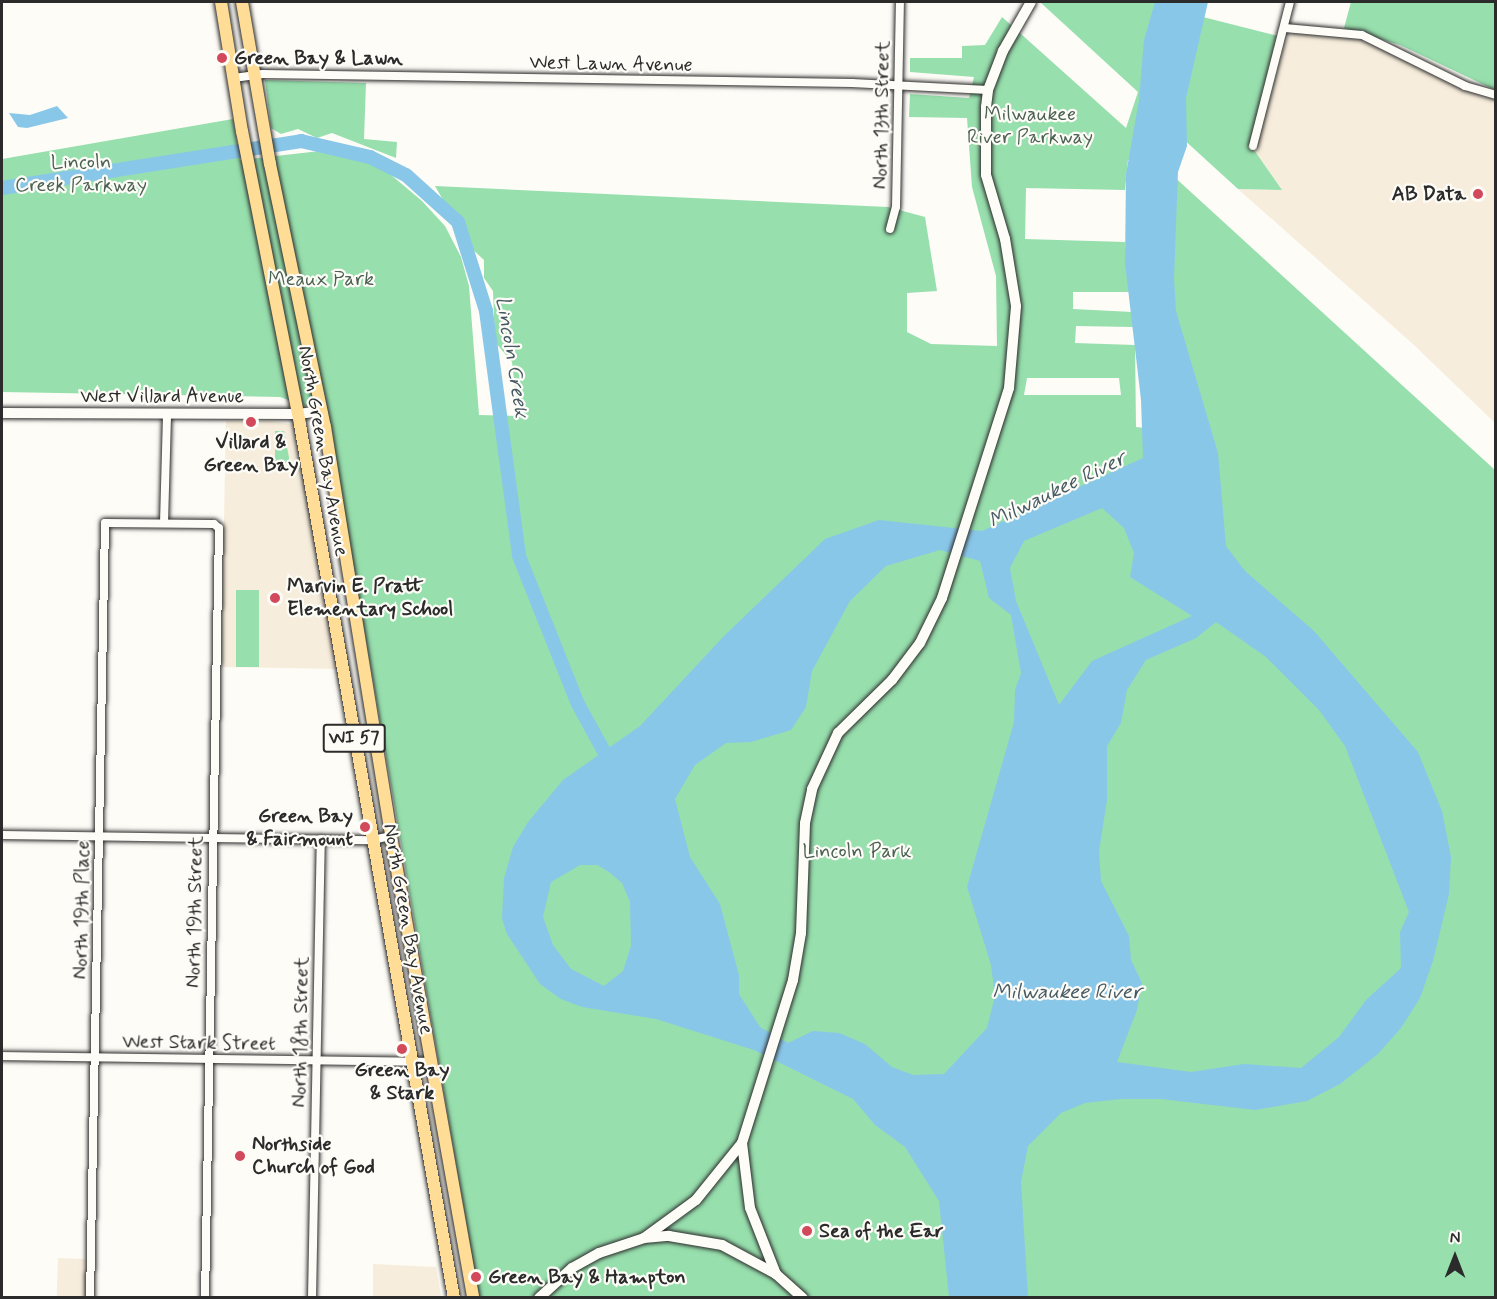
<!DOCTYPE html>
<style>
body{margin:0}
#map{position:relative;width:1497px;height:1299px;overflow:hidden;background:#fdfcf7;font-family:Mynerve,sans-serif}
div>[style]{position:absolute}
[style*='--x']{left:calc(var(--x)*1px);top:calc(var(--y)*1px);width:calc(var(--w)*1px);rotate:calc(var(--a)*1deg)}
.built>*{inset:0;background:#f7eddc;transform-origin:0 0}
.green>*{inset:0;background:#97dfad;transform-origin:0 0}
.water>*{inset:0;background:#89c7e9}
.river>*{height:14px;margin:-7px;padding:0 7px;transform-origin:7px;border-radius:7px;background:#89c7e9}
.roads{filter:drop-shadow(0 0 2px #2b2b2b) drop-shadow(0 0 2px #2b2b2b)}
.street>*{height:8px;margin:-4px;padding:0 4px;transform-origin:4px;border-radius:4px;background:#fdfcf7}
.secondary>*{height:10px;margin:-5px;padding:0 5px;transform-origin:5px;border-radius:5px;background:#fdfcf7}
.primary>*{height:12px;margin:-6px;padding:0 6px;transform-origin:6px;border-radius:6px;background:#ffdd96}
.dots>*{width:16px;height:16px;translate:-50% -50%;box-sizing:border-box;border:3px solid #fdfcf7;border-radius:50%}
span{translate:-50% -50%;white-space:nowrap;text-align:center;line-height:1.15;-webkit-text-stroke:4.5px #fdfcf7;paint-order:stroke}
.shield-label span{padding:2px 4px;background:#fdfcf7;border:2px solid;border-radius:4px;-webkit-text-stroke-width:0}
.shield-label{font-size:18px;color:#2b2b2b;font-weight:700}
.poi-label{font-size:20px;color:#2b2b2b;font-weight:700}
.left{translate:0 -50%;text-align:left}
.right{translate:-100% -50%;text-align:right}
.street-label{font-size:20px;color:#2b2b2b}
.park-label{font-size:20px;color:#4b6152}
.water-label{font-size:21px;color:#475a64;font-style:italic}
.frame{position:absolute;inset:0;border:3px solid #2b2b2b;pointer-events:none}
.north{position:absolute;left:1425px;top:1227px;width:60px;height:60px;-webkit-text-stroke:4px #fdfcf7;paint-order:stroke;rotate:0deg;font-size:16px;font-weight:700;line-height:24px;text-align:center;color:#2b2b2b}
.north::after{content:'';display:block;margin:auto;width:21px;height:27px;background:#2b2b2b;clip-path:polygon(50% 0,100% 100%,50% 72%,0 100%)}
</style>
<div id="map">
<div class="built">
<i style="clip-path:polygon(1298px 32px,1346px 36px,1377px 44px,1453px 84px,1495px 100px,1495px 423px,1414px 345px,1238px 189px,1282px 190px,1255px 151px,1285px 43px,1289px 35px)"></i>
<i style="clip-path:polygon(226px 421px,270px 421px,296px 425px,339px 669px,221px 667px)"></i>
<i style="left:58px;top:1258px;width:33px;height:40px;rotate:2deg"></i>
<i style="clip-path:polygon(373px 1264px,436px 1267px,441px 1297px,373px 1297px)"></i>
</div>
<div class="green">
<i style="clip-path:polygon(evenodd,1040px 2px,1207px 2px,1203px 17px,1278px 36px,1250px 144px,1282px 190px,1238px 189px,1181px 137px,1128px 160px,1125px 190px,1026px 188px,1025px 239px,1125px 242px,1129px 292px,1073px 292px,1073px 309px,1132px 312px,1133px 327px,1076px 326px,1075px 343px,1135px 345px,1136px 427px,1145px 428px,1170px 173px,1495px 470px,1495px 1297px,479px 1297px,327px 413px,280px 397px,2px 392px,2px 159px,233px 119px,240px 160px,320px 151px,350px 154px,384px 169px,422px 201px,445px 226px,461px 257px,469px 286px,479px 415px,518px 416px,512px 362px,495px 342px,493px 291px,484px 278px,484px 260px,471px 248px,435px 186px,888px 207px,925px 217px,937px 291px,907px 293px,907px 332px,931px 344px,997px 346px,996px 276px,972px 187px,967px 118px,909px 117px,910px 94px,969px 98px,974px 77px,910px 72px,910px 58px,962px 58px,962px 46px,985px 45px,1002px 17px,1126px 128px,1138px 92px,1040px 2px,1027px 378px,1119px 378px,1121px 395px,1024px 395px,1027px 378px)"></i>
<i style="clip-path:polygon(1351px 2px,1495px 2px,1495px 90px,1400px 45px,1344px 28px)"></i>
<i style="clip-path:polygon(265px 80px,366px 83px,364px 139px,397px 142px,396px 158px,332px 133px,317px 138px,298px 129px,281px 134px,271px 128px)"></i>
<i style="clip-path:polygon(275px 431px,284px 431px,290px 463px,275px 463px)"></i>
<i style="left:236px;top:590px;width:23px;height:77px"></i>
</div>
<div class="water">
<i style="clip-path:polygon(evenodd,1155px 2px,1208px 2px,1186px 98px,1187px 146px,1178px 172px,1174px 279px,1176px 311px,1218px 453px,1226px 546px,1245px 571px,1314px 631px,1418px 752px,1442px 811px,1451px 857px,1449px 894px,1433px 961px,1420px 998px,1401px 1028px,1378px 1054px,1340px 1084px,1307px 1101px,1255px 1110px,1161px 1099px,1121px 1099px,1085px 1103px,1061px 1113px,1028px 1146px,1021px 1182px,1028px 1297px,949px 1297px,939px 1201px,905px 1147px,875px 1125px,853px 1099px,754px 1050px,656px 1019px,582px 1007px,561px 999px,540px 984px,507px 934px,502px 919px,504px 878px,513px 847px,528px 822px,563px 780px,640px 726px,724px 636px,825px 539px,879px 520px,982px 531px,1143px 458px,1141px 400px,1125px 263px,1126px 174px,1139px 100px,1144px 40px,1155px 2px,1102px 508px,1124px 528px,1134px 553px,1130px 577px,1192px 616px,1092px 661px,1059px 705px,1016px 601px,1010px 568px,1024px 541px,1102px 508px,1155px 2px,940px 550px,980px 561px,989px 598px,1011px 615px,1021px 673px,1015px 690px,1014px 722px,967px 887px,991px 965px,995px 996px,987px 1028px,944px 1074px,913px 1075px,892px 1067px,865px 1044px,839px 1033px,813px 1031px,788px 1043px,760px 1027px,739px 994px,739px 975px,720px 904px,690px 857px,675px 799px,695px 765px,726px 743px,751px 742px,791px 730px,806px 707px,812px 671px,850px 601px,886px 566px,940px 550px,1155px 2px,1216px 622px,1266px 657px,1319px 710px,1345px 746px,1409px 912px,1400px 932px,1401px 968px,1366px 1000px,1339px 1037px,1301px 1068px,1244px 1064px,1191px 1072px,1117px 1062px,1137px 1010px,1142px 983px,1131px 960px,1129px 936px,1101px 881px,1099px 851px,1107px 800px,1107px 746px,1121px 723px,1127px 690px,1146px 660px,1196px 638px,1216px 622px,1155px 2px,580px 865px,597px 865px,609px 872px,622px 883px,630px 902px,631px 946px,623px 971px,604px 986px,571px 969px,553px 945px,543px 917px,551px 882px,580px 865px)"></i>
<i style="clip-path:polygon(57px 106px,68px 118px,27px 128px,18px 127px,9px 113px,30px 115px)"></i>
</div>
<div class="river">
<i style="--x:2;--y:188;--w:303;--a:-8.9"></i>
<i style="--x:301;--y:141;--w:71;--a:13.1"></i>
<i style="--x:370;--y:157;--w:40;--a:26.6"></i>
<i style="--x:406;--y:175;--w:70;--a:42.1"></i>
<i style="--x:458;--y:222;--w:93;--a:72.5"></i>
<i style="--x:486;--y:311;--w:247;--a:82.3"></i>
<i style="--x:519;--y:556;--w:159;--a:68.3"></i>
<i style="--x:578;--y:704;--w:73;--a:61.3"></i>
</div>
<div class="roads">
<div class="street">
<i style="--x:1285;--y:28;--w:77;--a:5.2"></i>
<i style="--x:1362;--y:35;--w:115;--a:26.3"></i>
<i style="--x:1465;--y:86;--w:32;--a:16"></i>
<i style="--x:234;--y:78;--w:29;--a:-8"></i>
<i style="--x:263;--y:74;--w:589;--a:0.88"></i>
<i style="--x:852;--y:83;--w:136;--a:2.9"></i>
<i style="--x:1253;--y:146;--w:149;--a:-75.6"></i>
<i style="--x:890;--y:229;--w:23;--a:-75"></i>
<i style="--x:896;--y:207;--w:205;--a:-88.9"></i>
<i style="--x:164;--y:523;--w:109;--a:-88.4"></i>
<i style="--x:2;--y:835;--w:370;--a:0.8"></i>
<i style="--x:372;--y:840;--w:19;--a:-12"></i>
<i style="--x:2;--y:1056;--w:429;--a:0.8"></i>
<i style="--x:90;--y:1298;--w:775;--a:-88.89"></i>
<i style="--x:105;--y:523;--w:109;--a:0.5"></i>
<i style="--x:214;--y:524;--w:6;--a:39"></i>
<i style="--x:219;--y:528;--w:770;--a:91.04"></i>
<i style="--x:312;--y:1298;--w:459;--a:-88.9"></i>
</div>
<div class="secondary">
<i style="--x:2;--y:413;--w:296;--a:0.2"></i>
<i style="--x:298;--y:414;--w:24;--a:-7"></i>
<i style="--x:742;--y:1143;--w:65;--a:83"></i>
<i style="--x:750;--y:1208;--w:71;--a:68.5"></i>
<i style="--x:644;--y:1238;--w:64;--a:-36.2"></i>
<i style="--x:696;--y:1200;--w:73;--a:-51.1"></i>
<i style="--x:742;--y:1143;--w:171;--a:-72.6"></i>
<i style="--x:793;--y:980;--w:48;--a:-80.3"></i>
<i style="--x:801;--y:933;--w:110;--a:-87.9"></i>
<i style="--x:805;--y:823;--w:35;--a:-78"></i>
<i style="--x:812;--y:789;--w:62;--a:-65.1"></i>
<i style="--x:838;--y:733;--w:76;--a:-44.5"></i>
<i style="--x:892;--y:680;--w:46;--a:-52.9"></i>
<i style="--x:920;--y:643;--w:50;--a:-63.9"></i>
<i style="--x:942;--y:598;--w:220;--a:-72.3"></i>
<i style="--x:1009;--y:388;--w:82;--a:-85.1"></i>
<i style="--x:1016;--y:306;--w:68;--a:-99.3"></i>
<i style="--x:1005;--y:239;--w:67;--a:-106.5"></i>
<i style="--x:986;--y:175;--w:68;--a:-90"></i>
<i style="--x:986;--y:107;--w:17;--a:-83"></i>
<i style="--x:988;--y:90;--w:42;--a:-69"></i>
<i style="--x:1003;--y:51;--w:56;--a:-60.3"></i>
<i style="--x:539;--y:1298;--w:45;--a:-42.3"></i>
<i style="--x:572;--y:1268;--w:31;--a:-29"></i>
<i style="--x:599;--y:1253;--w:47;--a:-18.4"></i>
<i style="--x:644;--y:1238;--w:25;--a:-5"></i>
<i style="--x:669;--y:1236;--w:54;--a:9.6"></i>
<i style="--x:722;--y:1245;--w:61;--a:28.2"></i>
<i style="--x:776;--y:1274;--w:36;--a:42"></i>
</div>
<div class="primary">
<i style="--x:221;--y:2;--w:131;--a:80.8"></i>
<i style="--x:242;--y:131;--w:300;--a:78.8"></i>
<i style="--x:300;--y:425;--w:886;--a:80"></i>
<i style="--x:242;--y:2;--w:164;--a:80.2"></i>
<i style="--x:270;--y:164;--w:269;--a:78.2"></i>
<i style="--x:325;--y:427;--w:414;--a:80.8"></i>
<i style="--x:391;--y:836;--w:469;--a:79.9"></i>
</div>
</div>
<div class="dots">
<i style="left:222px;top:58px;background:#d1495b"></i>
<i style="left:1478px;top:194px;background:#d1495b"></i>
<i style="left:251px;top:422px;background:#d1495b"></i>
<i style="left:275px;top:598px;background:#d1495b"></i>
<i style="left:365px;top:827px;background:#d1495b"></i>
<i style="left:402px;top:1049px;background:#d1495b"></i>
<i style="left:240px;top:1156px;background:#d1495b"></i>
<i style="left:807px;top:1231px;background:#d1495b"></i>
<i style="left:476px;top:1277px;background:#d1495b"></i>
</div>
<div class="shield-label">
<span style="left:354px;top:738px">WI 57</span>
</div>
<div class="poi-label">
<span class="left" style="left:234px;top:58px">Green Bay &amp; Lawn</span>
<span class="right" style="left:1466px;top:194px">AB Data</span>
<span style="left:251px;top:454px">Villard &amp;<br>Green Bay</span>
<span class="left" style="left:287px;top:598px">Marvin E. Pratt<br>Elementary School</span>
<span class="right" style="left:353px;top:828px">Green Bay<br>&amp; Fairmount</span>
<span style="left:402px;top:1082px">Green Bay<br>&amp; Stark</span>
<span class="left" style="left:252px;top:1156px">Northside<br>Church of God</span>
<span class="left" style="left:819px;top:1231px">Sea of the Ear</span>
<span class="left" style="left:488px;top:1277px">Green Bay &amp; Hampton</span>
</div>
<div class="street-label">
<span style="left:611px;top:64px;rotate:1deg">West Lawn Avenue</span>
<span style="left:882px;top:115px;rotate:-89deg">North 13th Street</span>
<span style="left:162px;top:396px">West Villard Avenue</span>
<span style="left:323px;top:451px;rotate:80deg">North Green Bay Avenue</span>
<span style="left:82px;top:910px;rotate:-89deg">North 19th Place</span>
<span style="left:195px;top:912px;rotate:-89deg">North 19th Street</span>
<span style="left:408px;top:929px;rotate:80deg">North Green Bay Avenue</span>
<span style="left:301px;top:1032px;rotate:-89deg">North 18th Street</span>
<span style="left:199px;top:1043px;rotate:1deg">West Stark Street</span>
</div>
<div class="park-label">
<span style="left:1030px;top:126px">Milwaukee<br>River Parkway</span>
<span style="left:81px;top:174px">Lincoln<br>Creek Parkway</span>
<span style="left:321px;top:279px">Meaux Park</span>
<span style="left:857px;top:851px">Lincoln Park</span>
</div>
<div class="water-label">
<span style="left:512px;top:357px;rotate:81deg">Lincoln Creek</span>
<span style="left:1057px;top:490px;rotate:-26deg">Milwaukee River</span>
<span style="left:1067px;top:992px">Milwaukee River</span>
</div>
<div class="frame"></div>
<div class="north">N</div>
</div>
